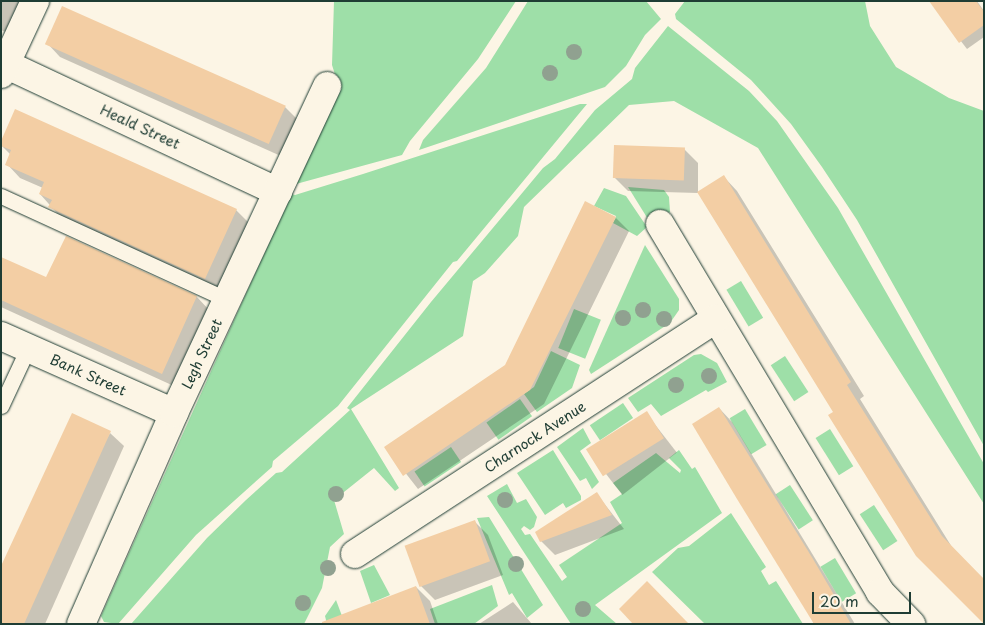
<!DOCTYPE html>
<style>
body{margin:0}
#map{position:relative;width:985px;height:625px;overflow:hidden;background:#fcf5e5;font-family:"Playpen Sans",sans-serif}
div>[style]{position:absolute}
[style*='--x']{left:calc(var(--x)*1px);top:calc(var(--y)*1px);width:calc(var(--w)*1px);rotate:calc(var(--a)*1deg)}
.green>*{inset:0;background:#9edfa8;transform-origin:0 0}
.shadow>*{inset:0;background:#0003;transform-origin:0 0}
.building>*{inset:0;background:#f3cea4;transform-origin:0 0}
.roads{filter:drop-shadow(0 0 1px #1f3d34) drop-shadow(0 0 1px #1f3d34)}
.lane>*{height:15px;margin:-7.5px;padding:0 7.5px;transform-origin:7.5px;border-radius:7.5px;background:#fcf5e5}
.street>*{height:28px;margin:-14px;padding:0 14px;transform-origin:14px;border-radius:14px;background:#fcf5e5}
.trees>*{width:16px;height:16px;margin:-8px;border-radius:50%;background:#90a190}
span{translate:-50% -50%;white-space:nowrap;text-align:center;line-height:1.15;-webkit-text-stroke:4px #fcf5e5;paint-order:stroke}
.street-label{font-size:14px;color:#1f3d34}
.frame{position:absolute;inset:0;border:2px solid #1f3d34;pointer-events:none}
.scale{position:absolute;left:812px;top:592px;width:99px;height:22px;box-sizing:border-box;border:2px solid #1f3d34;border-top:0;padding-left:6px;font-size:15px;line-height:18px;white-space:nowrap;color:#1f3d34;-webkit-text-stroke:4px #fcf5e5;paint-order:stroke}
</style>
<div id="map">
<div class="green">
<i style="clip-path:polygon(334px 1px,516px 1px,478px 59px,410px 141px,402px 155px,296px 184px,340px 90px,332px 65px)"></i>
<i style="clip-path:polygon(528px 1px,646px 1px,661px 19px,645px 35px,626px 66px,605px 87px,419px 150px,423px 140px,486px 68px)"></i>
<i style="clip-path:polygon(685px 1px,865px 1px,870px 26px,896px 67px,949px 98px,984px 111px,984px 446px,857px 220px,822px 167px,791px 124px,751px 80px,676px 19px,675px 14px)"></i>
<i style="clip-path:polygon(668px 26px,749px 91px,777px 121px,838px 208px,984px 464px,984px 504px,758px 148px,674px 101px,629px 105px,524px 207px,518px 236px,485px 273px,473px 281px,463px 336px,351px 409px,399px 488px,395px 491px,374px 468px,334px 500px,344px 534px,330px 547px,322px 588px,304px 624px,131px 624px,207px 538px,246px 500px,276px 473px,282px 472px,350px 410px,347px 408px,431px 302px,543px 168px,555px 159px,595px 110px,632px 79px,635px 68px)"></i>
<i style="clip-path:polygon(580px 104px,587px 104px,457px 261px,453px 262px,338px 406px,273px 461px,272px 467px,196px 535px,118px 624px,104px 622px,101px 616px,129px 553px,291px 194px,295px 195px,363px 174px)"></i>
<i style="clip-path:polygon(628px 187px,664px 190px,669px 197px,670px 212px,651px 224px)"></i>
<i style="clip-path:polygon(604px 188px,626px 196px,647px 227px,637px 236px,613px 223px,616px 216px,594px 206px)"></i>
<i style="clip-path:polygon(645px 245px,679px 299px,679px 310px,670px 323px,591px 374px,589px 370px)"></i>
<i style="left:741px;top:281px;width:43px;height:17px;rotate:59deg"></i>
<i style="left:574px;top:309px;width:29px;height:42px;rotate:22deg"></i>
<i style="clip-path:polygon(551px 351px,580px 365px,572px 388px,537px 412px,524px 394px,534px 387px)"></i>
<i style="clip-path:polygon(701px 354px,717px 363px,727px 382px,708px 392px,706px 390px,661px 416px,651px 404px,638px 412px,628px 398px,694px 355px)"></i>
<i style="left:785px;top:356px;width:43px;height:17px;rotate:57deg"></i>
<i style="left:520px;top:399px;width:21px;height:41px;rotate:55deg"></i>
<i style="left:623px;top:403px;width:18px;height:40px;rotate:56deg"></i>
<i style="left:745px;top:409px;width:42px;height:18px;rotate:59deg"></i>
<i style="clip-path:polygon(583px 428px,591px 443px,580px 451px,599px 482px,592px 489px,586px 478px,580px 481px,557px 447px)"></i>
<i style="left:830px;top:429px;width:44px;height:17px;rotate:58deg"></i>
<i style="left:451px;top:447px;width:18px;height:44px;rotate:56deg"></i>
<i style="clip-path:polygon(553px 450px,581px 496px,581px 500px,566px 508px,563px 503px,545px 515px,517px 473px)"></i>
<i style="clip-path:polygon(679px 450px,692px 469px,695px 467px,722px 513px,595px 605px,617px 624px,571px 624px,487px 496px,507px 484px,517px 503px,526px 499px,537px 517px,534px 527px,530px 530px,524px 526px,521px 529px,525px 535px,530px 534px,562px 581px,567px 577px,559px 565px,622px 523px,610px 502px,622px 494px,613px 483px,656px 453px,680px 473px,681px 470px,669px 458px)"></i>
<i style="left:790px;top:485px;width:42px;height:17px;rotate:57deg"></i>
<i style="left:874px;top:505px;width:43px;height:17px;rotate:57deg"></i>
<i style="clip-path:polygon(731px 513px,766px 567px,761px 571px,769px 585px,776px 581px,803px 624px,705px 624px,652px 572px,678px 548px,689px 546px)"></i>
<i style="clip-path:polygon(489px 517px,543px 605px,527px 618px,512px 593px,509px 595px,477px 518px)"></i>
<i style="left:835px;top:558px;width:41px;height:17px;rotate:59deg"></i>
<i style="clip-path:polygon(374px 565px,390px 595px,371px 603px,360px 571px)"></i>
<i style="clip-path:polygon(492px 585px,498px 606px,474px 624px,435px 624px,430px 609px)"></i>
<i style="clip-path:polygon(336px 600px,345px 624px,327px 624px,325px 616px)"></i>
</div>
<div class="shadow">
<i style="clip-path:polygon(1px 1px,25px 1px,10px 34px,1px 30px)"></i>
<i style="clip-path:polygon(930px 1px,977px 1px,984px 11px,984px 37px,967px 49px)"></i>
<i style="clip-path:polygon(47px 43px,285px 107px,299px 121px,283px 157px,60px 57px)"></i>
<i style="clip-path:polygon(1px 145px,236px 210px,250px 224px,219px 292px,64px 221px,40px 194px,43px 188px,20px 178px,7px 164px,11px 155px)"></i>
<i style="clip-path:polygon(684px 149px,698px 163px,698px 193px,628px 191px,614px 177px)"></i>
<i style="clip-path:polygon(724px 177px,737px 191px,864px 396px,860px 399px,955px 552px,984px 623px,834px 413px)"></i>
<i style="clip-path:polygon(616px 218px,629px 231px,544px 404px,418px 489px,386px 448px,506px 366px)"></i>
<i style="clip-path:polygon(67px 238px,197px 297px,210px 311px,176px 387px,1px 307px,1px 258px,47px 279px)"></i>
<i style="clip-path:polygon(719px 408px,732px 422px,855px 624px,814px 624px)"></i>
<i style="left:646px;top:413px;width:50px;height:69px;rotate:52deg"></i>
<i style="clip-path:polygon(110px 433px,124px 446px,45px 624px,1px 624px)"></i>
<i style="clip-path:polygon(596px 493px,624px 529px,555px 555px,541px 541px)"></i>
<i style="clip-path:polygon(474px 521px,488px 535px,503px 575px,435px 600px,421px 586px)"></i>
<i style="clip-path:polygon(416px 587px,430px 601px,438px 624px,352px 624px)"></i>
<i style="clip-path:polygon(513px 602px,532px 624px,479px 624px)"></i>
</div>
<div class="building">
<i style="clip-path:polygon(929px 1px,976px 1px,984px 12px,984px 25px,959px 43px)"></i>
<i style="left:62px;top:6px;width:245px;height:42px;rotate:24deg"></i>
<i style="clip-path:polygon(15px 109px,237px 209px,205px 279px,48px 207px,52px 200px,39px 194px,44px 182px,5px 165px,11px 150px,1px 146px,1px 141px)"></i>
<i style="left:614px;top:145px;width:71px;height:33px;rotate:2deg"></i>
<i style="clip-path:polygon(724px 175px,851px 382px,847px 385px,942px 536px,984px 579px,984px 624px,916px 556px,828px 415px,833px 412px,697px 192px)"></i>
<i style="clip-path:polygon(585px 201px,616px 217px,530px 390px,403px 476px,384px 447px,505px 365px)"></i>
<i style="clip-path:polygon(66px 236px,197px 296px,162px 374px,1px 300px,1px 257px,46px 277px)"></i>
<i style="clip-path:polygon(719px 407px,813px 559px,851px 624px,814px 624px,737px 499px,692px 424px)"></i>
<i style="left:647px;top:411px;width:32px;height:72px;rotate:58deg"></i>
<i style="clip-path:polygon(72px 413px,111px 431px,24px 624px,1px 624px,1px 566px)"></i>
<i style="clip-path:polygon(597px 492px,612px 515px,540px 542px,535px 532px)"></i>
<i style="left:475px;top:520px;width:44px;height:75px;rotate:70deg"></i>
<i style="clip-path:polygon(647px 581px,689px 624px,633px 624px,619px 609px)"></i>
<i style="clip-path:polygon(416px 586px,430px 624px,322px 624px,322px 622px)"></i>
</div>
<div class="roads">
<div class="lane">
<i style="--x:1;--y:196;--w:250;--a:24.6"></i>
<i style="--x:1;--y:406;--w:64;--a:-65"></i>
</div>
<div class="street">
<i style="--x:1;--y:62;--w:306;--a:25.1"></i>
<i style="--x:1;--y:74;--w:81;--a:-65"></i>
<i style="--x:660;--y:224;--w:429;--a:59.1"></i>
<i style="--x:880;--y:592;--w:45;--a:45.9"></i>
<i style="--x:1;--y:336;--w:189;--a:24"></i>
<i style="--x:355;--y:554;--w:430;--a:-33.1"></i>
<i style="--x:81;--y:624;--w:231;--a:-66.2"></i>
<i style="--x:174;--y:413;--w:361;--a:-64.9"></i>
</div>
</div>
<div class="trees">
<i style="left:574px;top:52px"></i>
<i style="left:550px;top:73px"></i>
<i style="left:643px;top:310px"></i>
<i style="left:623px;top:318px"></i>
<i style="left:664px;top:319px"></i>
<i style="left:709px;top:376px"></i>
<i style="left:676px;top:385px"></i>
<i style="left:336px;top:494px"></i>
<i style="left:505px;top:500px"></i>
<i style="left:516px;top:564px"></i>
<i style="left:328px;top:568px"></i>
<i style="left:303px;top:603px"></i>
<i style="left:583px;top:609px"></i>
</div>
<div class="street-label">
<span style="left:140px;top:127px;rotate:25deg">Heald Street</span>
<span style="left:202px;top:354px;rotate:-65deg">Legh Street</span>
<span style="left:88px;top:375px;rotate:24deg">Bank Street</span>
<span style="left:535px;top:437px;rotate:-33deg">Charnock Avenue</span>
</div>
<div class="frame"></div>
<div class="scale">20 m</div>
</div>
